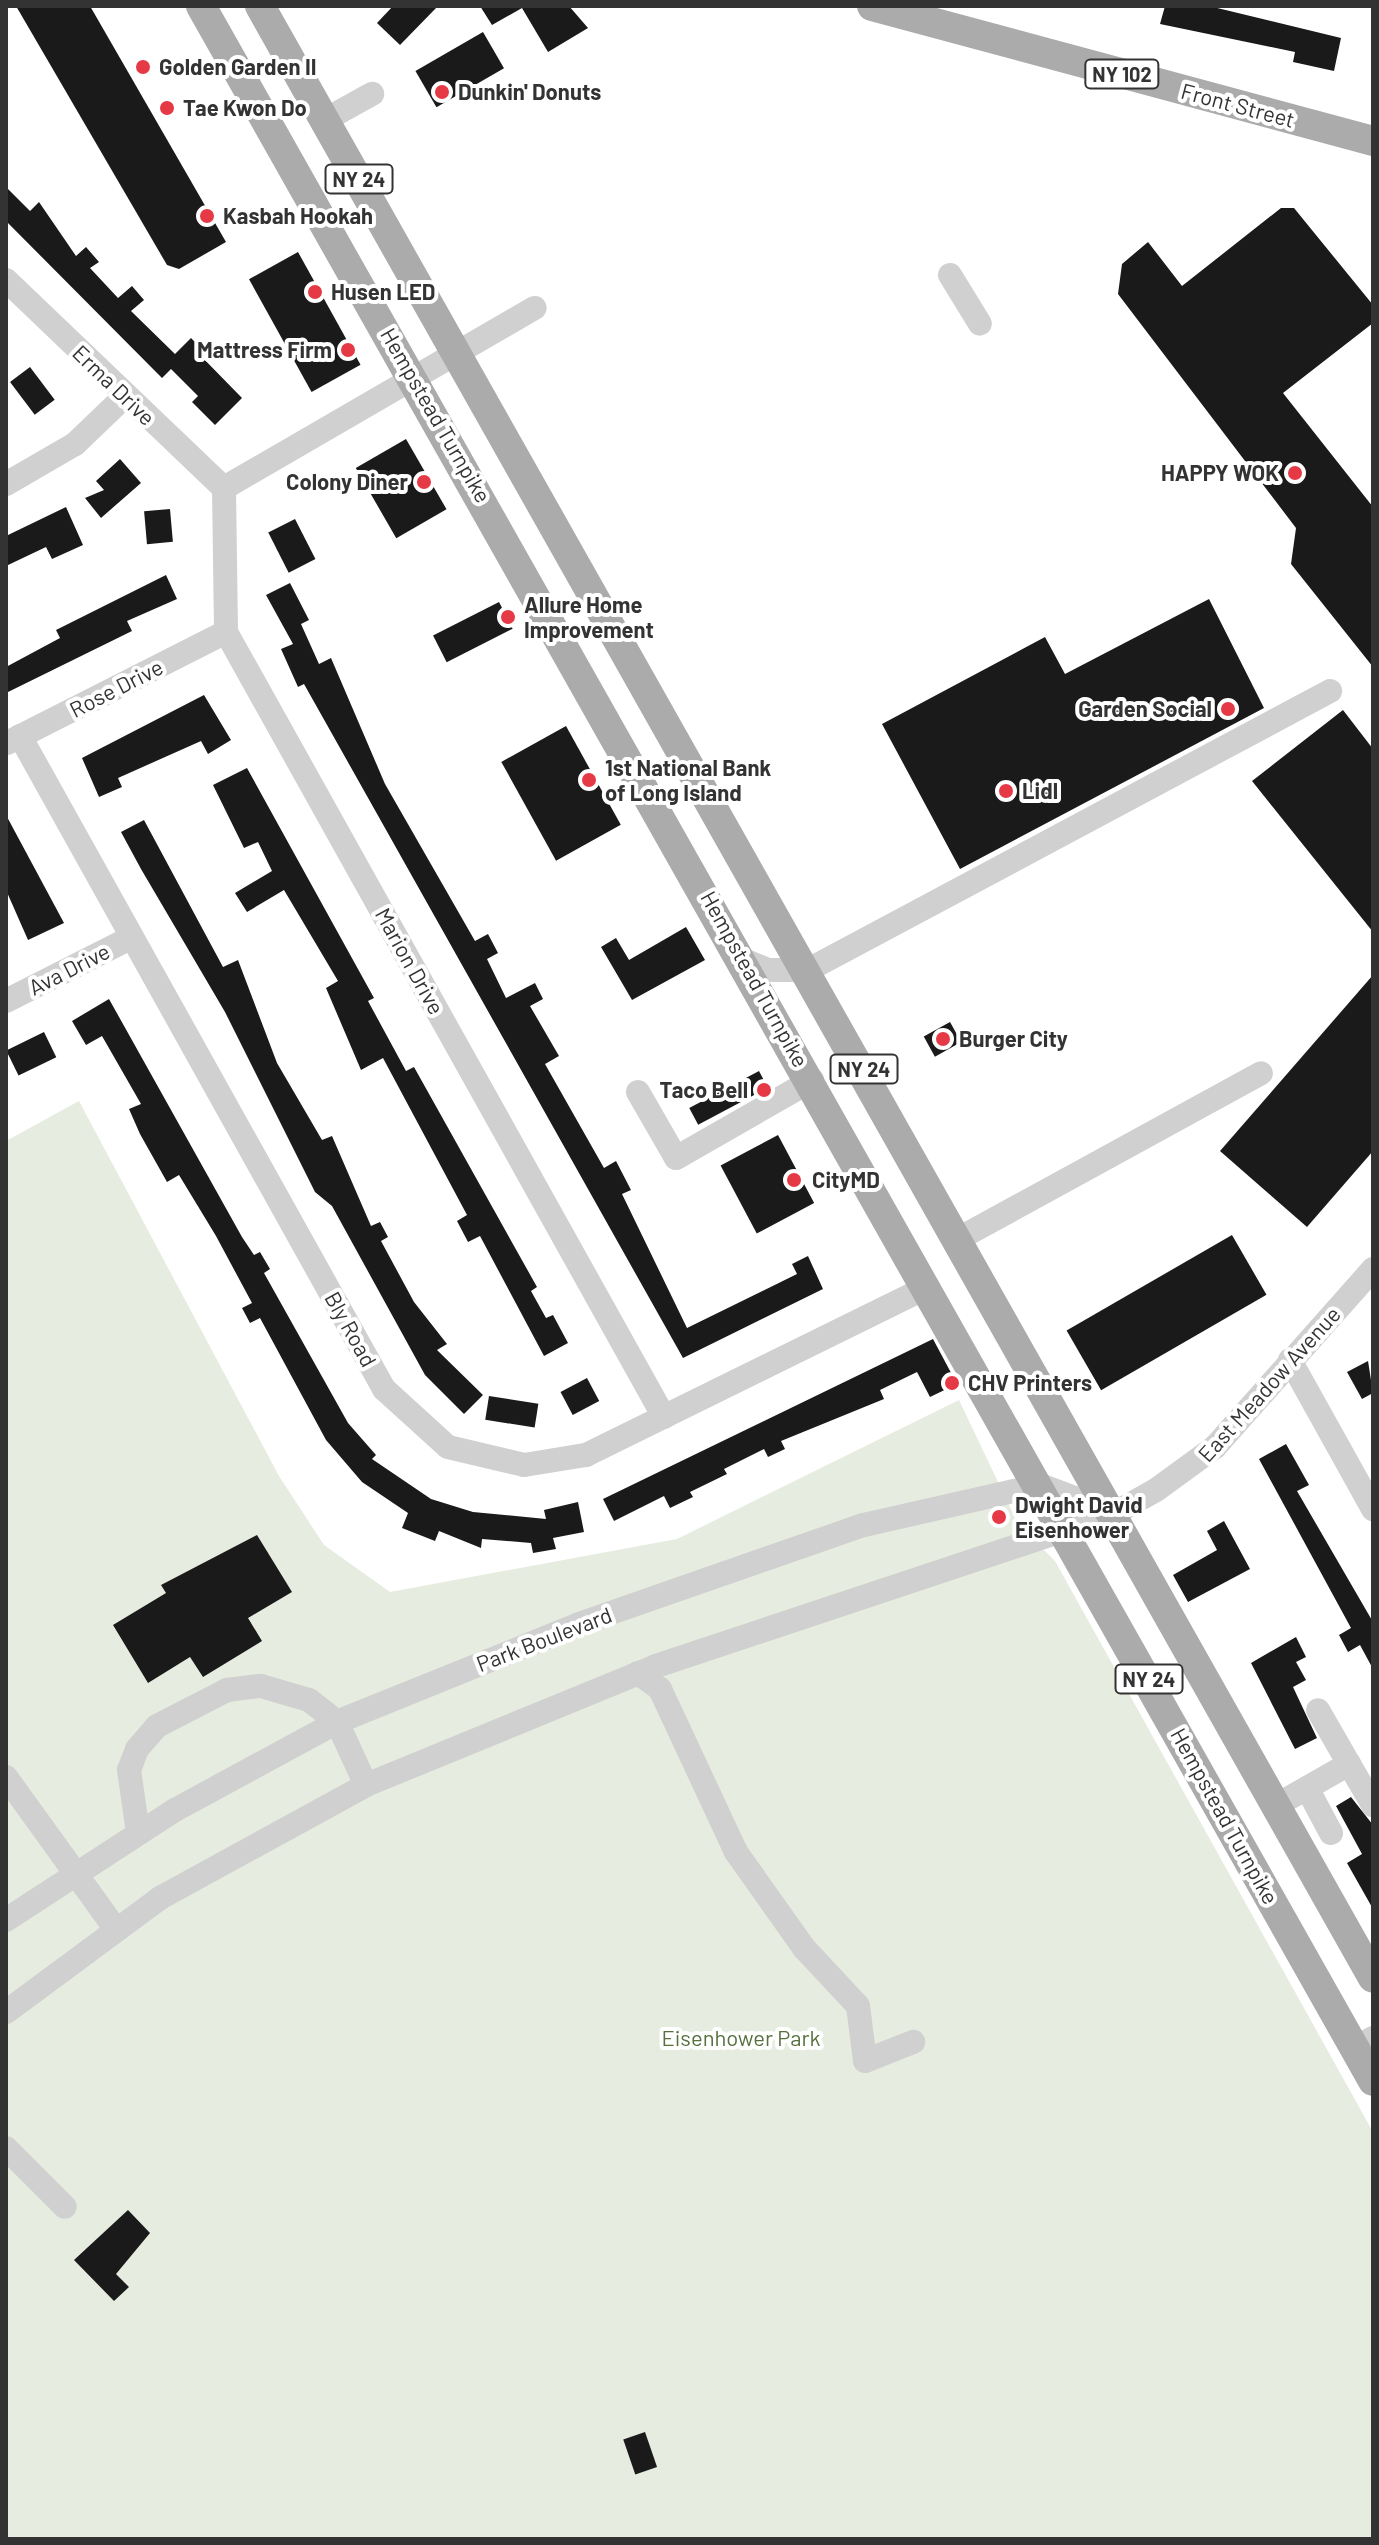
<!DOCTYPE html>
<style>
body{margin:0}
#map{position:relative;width:1379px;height:2545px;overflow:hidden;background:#fff;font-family:Barlow,sans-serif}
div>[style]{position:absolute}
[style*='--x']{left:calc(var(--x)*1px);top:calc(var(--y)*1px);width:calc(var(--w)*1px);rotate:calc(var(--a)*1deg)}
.green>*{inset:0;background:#e6ecdf}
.building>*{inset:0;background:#1a1a1a;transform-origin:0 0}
.minor>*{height:24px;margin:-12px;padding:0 12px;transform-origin:12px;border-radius:12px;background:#d0d0d0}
.major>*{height:30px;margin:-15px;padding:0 15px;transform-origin:15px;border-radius:15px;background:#ababab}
.dots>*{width:22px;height:22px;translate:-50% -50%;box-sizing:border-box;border:4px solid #fff;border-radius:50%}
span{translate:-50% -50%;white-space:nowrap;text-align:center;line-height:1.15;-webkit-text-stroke:8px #fff;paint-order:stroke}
.shield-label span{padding:2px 6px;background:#fff;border:2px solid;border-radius:6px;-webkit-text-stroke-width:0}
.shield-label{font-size:20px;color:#333;font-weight:700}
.poi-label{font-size:22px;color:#333;font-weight:700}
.left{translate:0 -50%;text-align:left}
.right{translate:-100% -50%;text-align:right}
.street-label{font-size:22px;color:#333}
.park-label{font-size:22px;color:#56703f}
.frame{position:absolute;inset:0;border:8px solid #333;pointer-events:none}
</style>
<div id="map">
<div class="green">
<i style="clip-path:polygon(79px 1101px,279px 1476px,324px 1545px,390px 1592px,677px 1539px,959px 1400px,1018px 1524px,1055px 1561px,1373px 2132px,1373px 2539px,6px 2539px,6px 1141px)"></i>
</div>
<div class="building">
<i style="clip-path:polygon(16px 6px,90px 6px,226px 242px,179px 269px,167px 265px)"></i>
<i style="clip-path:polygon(393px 6px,438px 6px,400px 45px,377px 23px)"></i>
<i style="clip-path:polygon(480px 6px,569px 6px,588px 28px,548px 52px,522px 8px,492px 25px)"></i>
<i style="clip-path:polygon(1165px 6px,1209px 6px,1341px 38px,1334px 71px,1293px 62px,1295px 52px,1160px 24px)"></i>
<i style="left:483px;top:32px;width:42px;height:78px;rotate:60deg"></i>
<i style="clip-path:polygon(6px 187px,30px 211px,39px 202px,76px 256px,86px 247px,99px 262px,90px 268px,118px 298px,132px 286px,144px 300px,131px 311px,175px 354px,191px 338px,203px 350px,199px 354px,242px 398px,215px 425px,192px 402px,198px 396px,171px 369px,162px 378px,6px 221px)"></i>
<i style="clip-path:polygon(1281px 208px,1294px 208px,1373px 305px,1373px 323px,1283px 393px,1373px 507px,1373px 667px,1291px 564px,1296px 528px,1118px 294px,1122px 264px,1148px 242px,1182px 286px)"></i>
<i style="left:298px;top:252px;width:129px;height:56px;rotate:61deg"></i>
<i style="left:30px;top:367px;width:41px;height:25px;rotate:53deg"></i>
<i style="left:406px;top:439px;width:81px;height:58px;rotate:60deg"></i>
<i style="clip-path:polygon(120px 459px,141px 483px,101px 518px,85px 498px,104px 490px,96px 481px)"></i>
<i style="clip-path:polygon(66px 507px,83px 545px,52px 559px,46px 547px,6px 566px,6px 536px)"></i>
<i style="left:170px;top:509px;width:33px;height:26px;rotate:85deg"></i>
<i style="left:295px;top:519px;width:45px;height:30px;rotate:63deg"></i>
<i style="clip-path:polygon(166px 575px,177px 599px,127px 621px,132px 631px,6px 693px,6px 667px,60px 638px,56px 630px)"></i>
<i style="clip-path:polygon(290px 583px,309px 620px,301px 624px,319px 664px,331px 658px,385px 784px,475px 941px,488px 934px,498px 953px,487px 959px,506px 998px,535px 983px,543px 999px,530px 1006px,559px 1056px,545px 1064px,604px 1168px,616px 1161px,631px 1190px,622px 1194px,687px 1328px,797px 1274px,792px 1264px,808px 1256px,823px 1289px,683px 1358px,304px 684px,298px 687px,281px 649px,293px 644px,266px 595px)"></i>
<i style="clip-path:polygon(1209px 599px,1264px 708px,960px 869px,882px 724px,1045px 637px,1065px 674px)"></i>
<i style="left:499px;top:602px;width:30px;height:74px;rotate:63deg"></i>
<i style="clip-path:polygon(204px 695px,231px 740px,208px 754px,201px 741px,118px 778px,122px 787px,99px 797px,82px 758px)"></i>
<i style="clip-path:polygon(1343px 710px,1373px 749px,1373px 932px,1252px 781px)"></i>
<i style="left:566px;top:726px;width:113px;height:74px;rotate:61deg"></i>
<i style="clip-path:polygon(247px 768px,374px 998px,368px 1001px,406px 1071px,414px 1067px,537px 1287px,531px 1291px,546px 1318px,553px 1315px,568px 1343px,544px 1356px,480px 1236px,468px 1242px,457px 1221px,467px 1215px,383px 1058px,361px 1070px,326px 988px,338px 981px,284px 890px,247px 912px,235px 893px,272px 871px,258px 842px,244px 848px,213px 785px)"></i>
<i style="clip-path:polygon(6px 815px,64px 923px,28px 940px,6px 890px)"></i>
<i style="clip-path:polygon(144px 820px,223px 967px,238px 960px,277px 1063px,322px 1140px,332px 1136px,371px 1226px,380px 1222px,388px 1237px,381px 1241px,414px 1302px,447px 1344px,437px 1350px,483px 1395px,464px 1414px,425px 1375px,332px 1206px,315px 1192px,225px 1012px,141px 869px,121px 832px)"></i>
<i style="clip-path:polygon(686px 927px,705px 960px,632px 1000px,601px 947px,616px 938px,629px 960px)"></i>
<i style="clip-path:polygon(1373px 975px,1373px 1151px,1307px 1227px,1220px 1151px)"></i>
<i style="clip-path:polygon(109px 999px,242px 1237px,254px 1255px,260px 1252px,270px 1269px,264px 1273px,348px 1423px,376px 1455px,372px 1459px,431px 1499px,473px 1512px,546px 1519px,544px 1510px,578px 1502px,584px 1532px,553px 1538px,556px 1549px,533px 1553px,531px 1543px,482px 1539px,481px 1548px,439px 1531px,435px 1541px,402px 1528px,408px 1513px,362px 1482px,326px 1440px,260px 1318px,250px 1323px,242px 1308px,252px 1303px,216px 1236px,179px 1175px,167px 1182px,140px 1134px,129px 1109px,141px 1104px,102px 1036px,86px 1045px,72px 1021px)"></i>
<i style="left:950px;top:1022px;width:23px;height:30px;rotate:61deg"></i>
<i style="left:44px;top:1032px;width:28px;height:42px;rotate:64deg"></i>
<i style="left:759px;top:1071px;width:19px;height:79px;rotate:62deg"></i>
<i style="left:778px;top:1135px;width:77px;height:65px;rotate:62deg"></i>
<i style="left:1232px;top:1235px;width:69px;height:191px;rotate:60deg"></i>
<i style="clip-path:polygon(933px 1339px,957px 1384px,930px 1397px,917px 1372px,880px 1390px,884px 1399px,781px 1441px,785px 1449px,768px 1457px,764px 1449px,724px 1469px,727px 1474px,690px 1492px,693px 1497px,670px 1508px,664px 1496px,614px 1521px,603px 1499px)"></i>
<i style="clip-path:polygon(1368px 1361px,1373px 1393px,1362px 1399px,1347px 1372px)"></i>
<i style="left:587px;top:1378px;width:26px;height:30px;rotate:62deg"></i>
<i style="left:489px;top:1396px;width:50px;height:24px;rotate:9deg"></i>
<i style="clip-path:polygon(1286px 1444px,1309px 1485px,1297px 1491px,1373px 1622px,1373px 1669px,1360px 1645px,1348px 1652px,1339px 1635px,1351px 1628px,1259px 1459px)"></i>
<i style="clip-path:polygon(1224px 1521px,1250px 1569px,1188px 1602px,1173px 1575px,1217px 1550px,1207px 1531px)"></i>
<i style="clip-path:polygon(257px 1535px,292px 1592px,248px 1618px,262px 1641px,203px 1677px,190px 1657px,148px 1683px,113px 1625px,166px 1593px,161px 1585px)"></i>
<i style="clip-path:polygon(1296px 1637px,1306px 1657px,1296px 1662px,1306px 1680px,1293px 1687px,1317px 1738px,1295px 1749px,1251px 1663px)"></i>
<i style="clip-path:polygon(1351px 1797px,1373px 1825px,1373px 1909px,1347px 1863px,1362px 1854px,1336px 1806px)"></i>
<i style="clip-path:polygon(128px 2210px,150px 2233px,116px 2274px,129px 2287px,114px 2301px,74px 2260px)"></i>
<i style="left:645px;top:2432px;width:37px;height:23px;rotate:71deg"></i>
</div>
<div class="minor">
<i style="--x:325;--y:120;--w:54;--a:-29"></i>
<i style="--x:950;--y:275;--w:57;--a:58.5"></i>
<i style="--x:6;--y:280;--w:301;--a:43.7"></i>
<i style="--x:6;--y:484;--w:80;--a:-30.1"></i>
<i style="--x:75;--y:444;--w:69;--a:-43.8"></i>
<i style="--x:224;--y:488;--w:144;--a:89.2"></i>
<i style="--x:226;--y:632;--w:899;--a:60.84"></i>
<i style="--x:224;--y:488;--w:359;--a:-30.1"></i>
<i style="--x:20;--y:736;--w:748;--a:60.86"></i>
<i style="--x:384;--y:1389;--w:86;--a:42.2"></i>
<i style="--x:448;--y:1447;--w:78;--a:13.3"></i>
<i style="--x:524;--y:1465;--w:63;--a:-9.2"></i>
<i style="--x:586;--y:1455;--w:381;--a:-26.2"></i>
<i style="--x:7;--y:743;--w:246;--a:-26.9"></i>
<i style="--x:744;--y:960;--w:26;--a:23"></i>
<i style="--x:768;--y:970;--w:40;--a:0"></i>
<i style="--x:808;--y:970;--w:592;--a:-28.12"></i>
<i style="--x:6;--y:1001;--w:141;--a:-26.9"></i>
<i style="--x:638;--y:1092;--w:76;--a:60.1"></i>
<i style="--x:676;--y:1158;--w:157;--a:-29.8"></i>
<i style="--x:960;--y:1238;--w:343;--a:-28.7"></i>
<i style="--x:1290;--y:1360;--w:171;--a:60.9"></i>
<i style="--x:638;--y:1673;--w:27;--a:36"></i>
<i style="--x:660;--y:1689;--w:180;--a:65"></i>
<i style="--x:736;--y:1852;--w:118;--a:54.7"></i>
<i style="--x:804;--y:1948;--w:79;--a:47"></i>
<i style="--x:858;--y:2006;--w:55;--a:82.7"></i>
<i style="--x:1349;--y:1764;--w:48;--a:59.7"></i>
<i style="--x:6;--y:1777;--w:186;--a:54.2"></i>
<i style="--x:1307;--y:1788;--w:51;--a:61.9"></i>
<i style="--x:1277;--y:1805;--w:83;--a:-29.7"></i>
<i style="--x:1349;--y:1764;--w:62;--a:-119.9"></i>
<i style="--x:138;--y:1833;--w:64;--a:-98.1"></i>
<i style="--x:129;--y:1770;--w:22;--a:-69"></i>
<i style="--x:137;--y:1749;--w:30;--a:-49"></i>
<i style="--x:157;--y:1726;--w:79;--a:-27.2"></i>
<i style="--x:227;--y:1690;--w:34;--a:-7"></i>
<i style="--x:261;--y:1686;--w:50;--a:16.3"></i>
<i style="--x:309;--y:1700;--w:36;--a:38"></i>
<i style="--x:337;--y:1722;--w:69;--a:65.3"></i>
<i style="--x:6;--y:1920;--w:202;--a:-33.1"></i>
<i style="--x:175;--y:1810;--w:184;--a:-28.5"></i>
<i style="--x:337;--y:1722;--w:261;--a:-22"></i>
<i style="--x:579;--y:1624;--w:302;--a:-19.2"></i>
<i style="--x:864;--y:1525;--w:180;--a:-12.8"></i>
<i style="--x:1040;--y:1485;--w:80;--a:20.5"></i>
<i style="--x:6;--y:2012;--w:192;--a:-36.5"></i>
<i style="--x:160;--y:1898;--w:235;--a:-28.7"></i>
<i style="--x:366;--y:1785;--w:313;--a:-22.3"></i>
<i style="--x:656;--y:1666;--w:484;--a:-18.4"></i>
<i style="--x:1115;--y:1513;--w:47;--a:-29.3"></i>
<i style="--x:1156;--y:1490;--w:73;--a:-36.1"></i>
<i style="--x:1215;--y:1447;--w:238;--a:-48.4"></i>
<i style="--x:1355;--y:2048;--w:21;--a:-29"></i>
<i style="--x:865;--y:2061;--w:52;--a:-21.6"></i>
<i style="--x:6;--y:2148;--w:83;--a:45"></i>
</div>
<div class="major">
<i style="--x:201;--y:6;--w:2383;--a:60.54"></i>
<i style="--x:260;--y:6;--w:2264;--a:60.56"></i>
<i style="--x:872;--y:6;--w:519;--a:15.08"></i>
</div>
<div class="dots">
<i style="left:143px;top:67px;background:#e63946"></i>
<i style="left:442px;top:92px;background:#e63946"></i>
<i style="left:167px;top:108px;background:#e63946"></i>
<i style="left:207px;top:216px;background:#e63946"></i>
<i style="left:315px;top:292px;background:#e63946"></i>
<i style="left:348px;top:350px;background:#e63946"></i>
<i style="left:1295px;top:473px;background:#e63946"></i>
<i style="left:424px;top:482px;background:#e63946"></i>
<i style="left:508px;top:617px;background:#e63946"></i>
<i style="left:1228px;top:709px;background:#e63946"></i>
<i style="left:589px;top:780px;background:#e63946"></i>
<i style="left:1006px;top:791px;background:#e63946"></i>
<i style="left:943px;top:1039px;background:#e63946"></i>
<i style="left:764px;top:1090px;background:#e63946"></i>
<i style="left:794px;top:1180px;background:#e63946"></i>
<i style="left:952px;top:1383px;background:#e63946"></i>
<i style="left:999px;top:1517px;background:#e63946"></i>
</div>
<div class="shield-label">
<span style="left:1122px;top:74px">NY 102</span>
<span style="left:359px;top:179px">NY 24</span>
<span style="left:864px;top:1069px">NY 24</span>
<span style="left:1149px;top:1679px">NY 24</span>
</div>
<div class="poi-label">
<span class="left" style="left:159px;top:67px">Golden Garden II</span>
<span class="left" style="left:458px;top:92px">Dunkin' Donuts</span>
<span class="left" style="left:183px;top:108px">Tae Kwon Do</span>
<span class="left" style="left:223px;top:216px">Kasbah Hookah</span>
<span class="left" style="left:331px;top:292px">Husen LED</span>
<span class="right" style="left:332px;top:350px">Mattress Firm</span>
<span class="right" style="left:1279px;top:473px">HAPPY WOK</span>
<span class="right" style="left:408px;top:482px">Colony Diner</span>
<span class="left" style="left:524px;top:617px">Allure Home<br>Improvement</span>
<span class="right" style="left:1212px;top:709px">Garden Social</span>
<span class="left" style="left:605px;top:780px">1st National Bank<br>of Long Island</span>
<span class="left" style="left:1022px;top:791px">Lidl</span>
<span class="left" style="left:959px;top:1039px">Burger City</span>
<span class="right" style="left:748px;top:1090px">Taco Bell</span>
<span class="left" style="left:812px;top:1180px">CityMD</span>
<span class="left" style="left:968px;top:1383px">CHV Printers</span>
<span class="left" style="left:1015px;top:1517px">Dwight David<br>Eisenhower</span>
</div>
<div class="street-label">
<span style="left:1238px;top:105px;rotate:15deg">Front Street</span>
<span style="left:114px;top:385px;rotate:44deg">Erma Drive</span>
<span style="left:436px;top:415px;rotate:60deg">Hempstead Turnpike</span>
<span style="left:116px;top:688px;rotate:-27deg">Rose Drive</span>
<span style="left:410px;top:961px;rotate:61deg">Marion Drive</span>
<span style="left:69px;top:969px;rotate:-27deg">Ava Drive</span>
<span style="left:755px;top:979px;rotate:61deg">Hempstead Turnpike</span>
<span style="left:351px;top:1329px;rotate:61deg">Bly Road</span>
<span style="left:1269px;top:1384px;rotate:-48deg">East Meadow Avenue</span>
<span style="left:544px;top:1639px;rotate:-21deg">Park Boulevard</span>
<span style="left:1225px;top:1816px;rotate:61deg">Hempstead Turnpike</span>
</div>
<div class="park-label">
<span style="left:741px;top:2038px">Eisenhower Park</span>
</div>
<div class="frame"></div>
</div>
